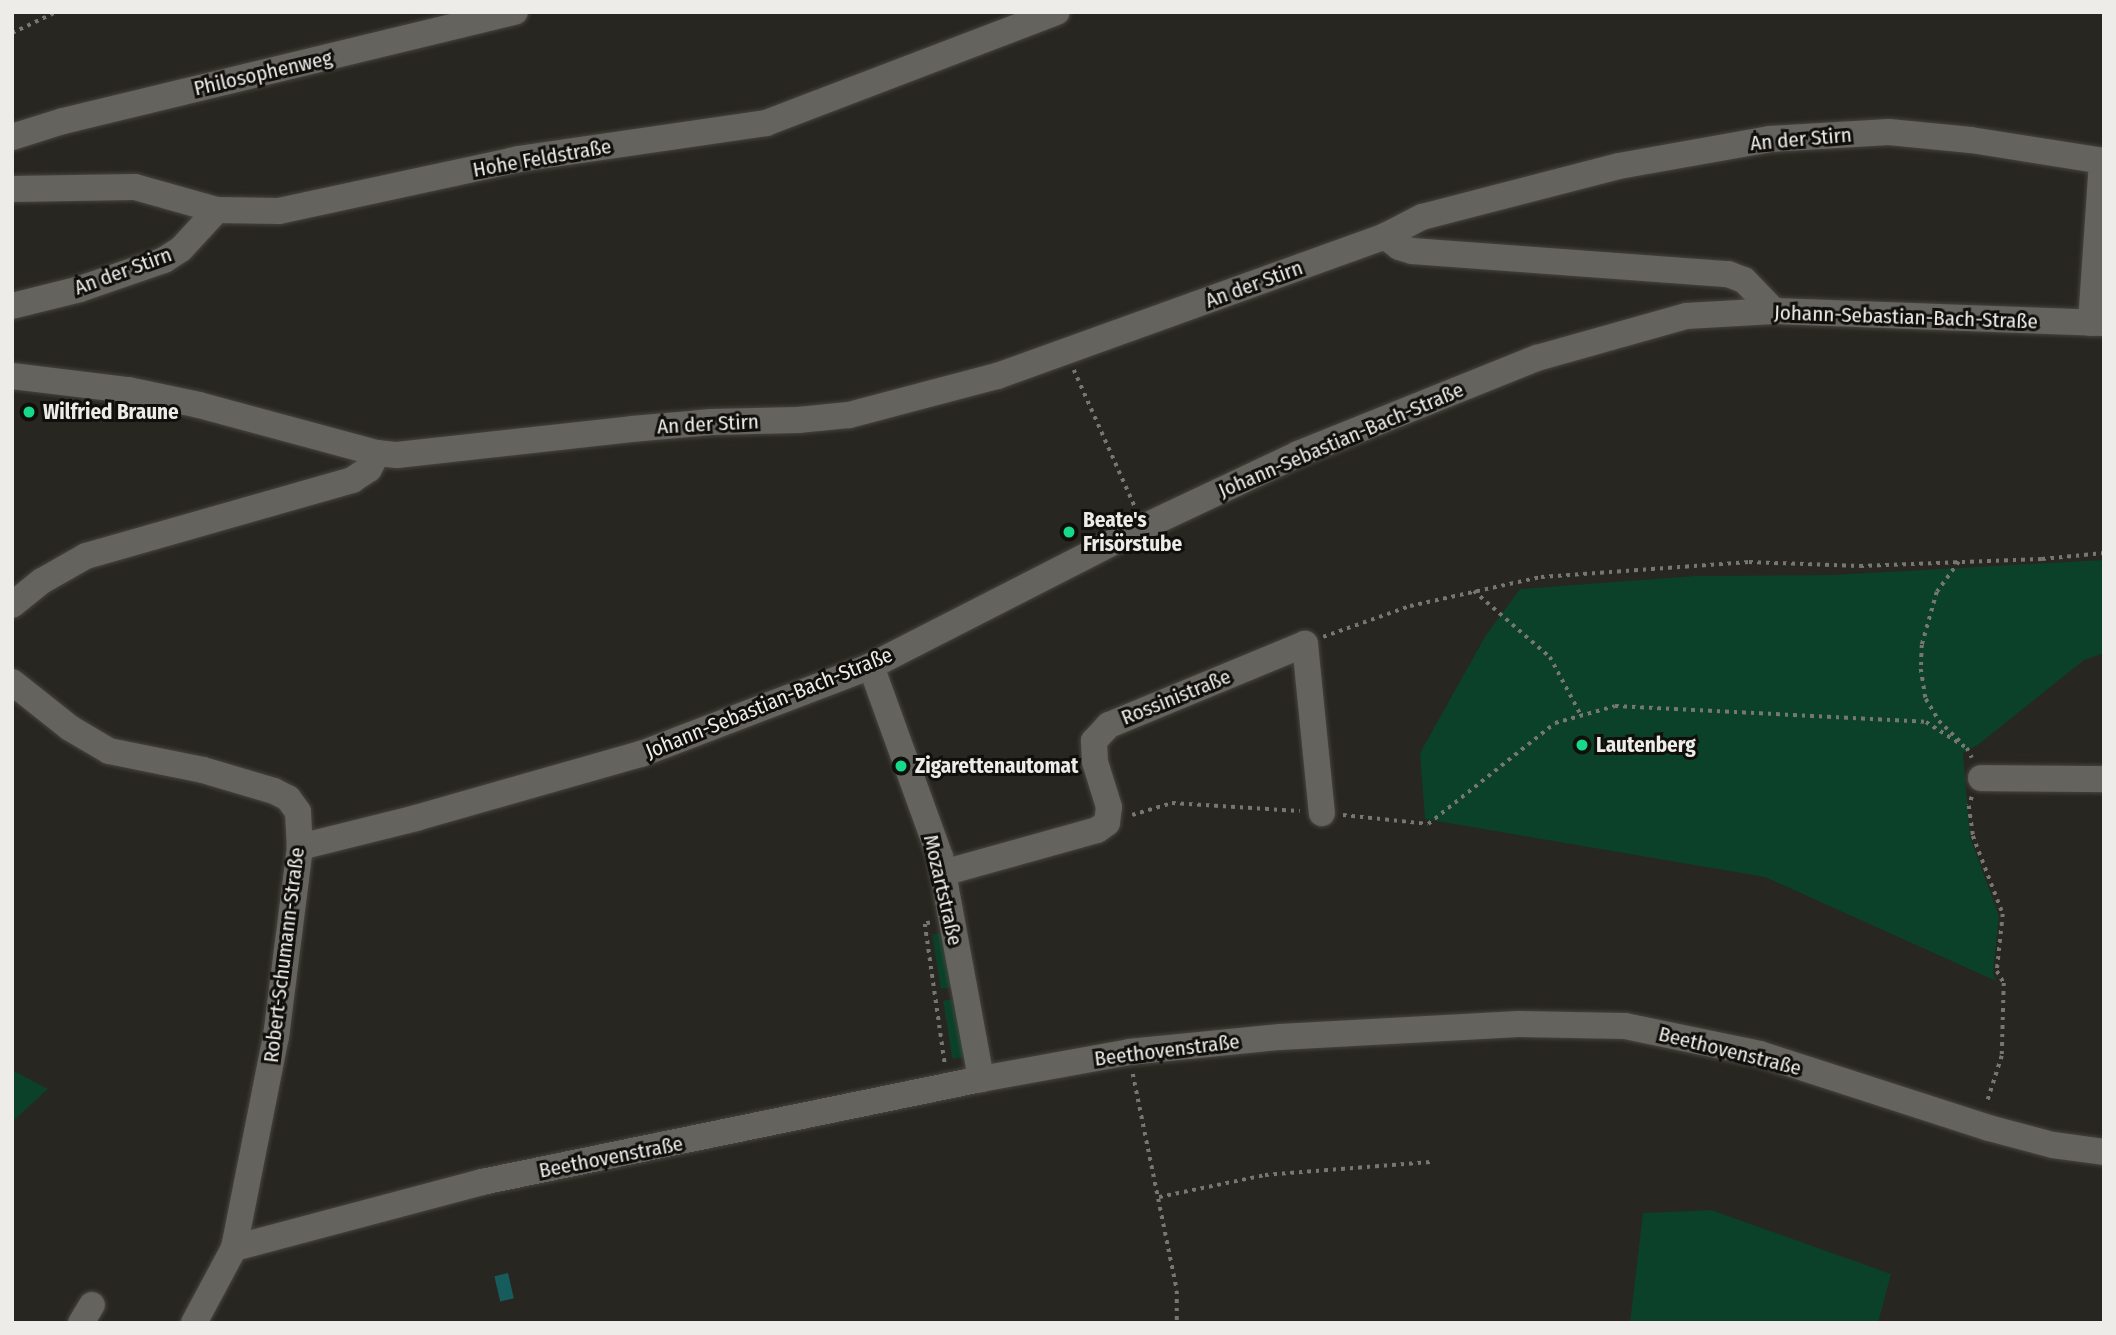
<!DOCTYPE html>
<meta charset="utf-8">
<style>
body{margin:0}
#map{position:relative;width:2116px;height:1335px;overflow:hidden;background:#282620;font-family:"Fira Sans Condensed",sans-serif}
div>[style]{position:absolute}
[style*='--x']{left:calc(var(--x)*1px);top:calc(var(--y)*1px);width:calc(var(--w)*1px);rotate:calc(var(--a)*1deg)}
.green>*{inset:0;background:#0a4128;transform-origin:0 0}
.water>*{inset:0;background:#165c5d;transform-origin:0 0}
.path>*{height:3.5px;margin-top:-1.75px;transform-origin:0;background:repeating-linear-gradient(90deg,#777671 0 3.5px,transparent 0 8.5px)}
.roads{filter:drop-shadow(0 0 2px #46443f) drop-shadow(0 0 2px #46443f)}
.minor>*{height:26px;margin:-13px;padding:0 13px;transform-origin:13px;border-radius:13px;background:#65635d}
.dots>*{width:19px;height:19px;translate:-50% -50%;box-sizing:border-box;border:4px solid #100f0c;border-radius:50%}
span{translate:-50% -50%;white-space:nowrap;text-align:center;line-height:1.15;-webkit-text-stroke:6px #100f0c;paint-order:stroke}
.street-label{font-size:21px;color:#edece8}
.poi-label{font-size:21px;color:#edece8;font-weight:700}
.left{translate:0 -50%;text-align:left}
.frame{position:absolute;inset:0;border:14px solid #edece8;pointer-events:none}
</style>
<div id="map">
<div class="green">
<i style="clip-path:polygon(2104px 560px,2104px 653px,2084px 660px,1979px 744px,1963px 753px,1970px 837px,1999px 916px,1993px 973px,1996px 981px,1765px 877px,1425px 819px,1420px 753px,1486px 635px,1520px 589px,1695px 576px,1833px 575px)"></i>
<i style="left:948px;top:932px;width:55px;height:16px;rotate:81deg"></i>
<i style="left:960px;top:998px;width:59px;height:17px;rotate:81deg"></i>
<i style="clip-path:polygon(12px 1070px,48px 1089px,12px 1122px)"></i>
<i style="clip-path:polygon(1711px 1210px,1891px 1274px,1878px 1323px,1630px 1323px,1643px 1213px)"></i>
</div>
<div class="water">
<i style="left:508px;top:1273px;width:26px;height:14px;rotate:77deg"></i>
</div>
<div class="path">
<i style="--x:12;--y:33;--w:49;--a:-25.5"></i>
<i style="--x:1074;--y:370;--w:150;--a:66"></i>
<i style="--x:1959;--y:562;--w:37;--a:126"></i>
<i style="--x:1937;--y:592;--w:55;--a:105.8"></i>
<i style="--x:1922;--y:645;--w:24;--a:92"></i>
<i style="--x:1921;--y:669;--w:30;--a:81"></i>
<i style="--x:1926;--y:699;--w:26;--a:59"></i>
<i style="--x:1939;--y:721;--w:29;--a:44"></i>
<i style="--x:1474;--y:591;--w:101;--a:41"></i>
<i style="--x:1550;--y:657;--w:66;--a:61.9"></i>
<i style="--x:1323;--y:637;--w:92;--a:-19.6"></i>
<i style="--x:1410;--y:606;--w:134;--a:-12.5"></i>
<i style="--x:1541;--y:577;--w:209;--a:-4.1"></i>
<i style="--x:1749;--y:562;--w:111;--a:2.1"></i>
<i style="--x:1860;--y:566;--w:182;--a:-2.2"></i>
<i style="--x:2042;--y:559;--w:62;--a:-5.5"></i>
<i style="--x:1972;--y:797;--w:9;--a:108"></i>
<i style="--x:1969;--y:806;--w:30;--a:82"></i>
<i style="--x:1973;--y:836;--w:84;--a:69"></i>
<i style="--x:2003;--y:914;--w:57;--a:96"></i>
<i style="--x:1997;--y:971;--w:14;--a:60"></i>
<i style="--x:2004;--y:983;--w:73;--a:91.6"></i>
<i style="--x:2002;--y:1056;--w:49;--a:107.7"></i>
<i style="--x:1132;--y:815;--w:42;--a:-16.7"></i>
<i style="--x:1172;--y:803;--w:128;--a:3.6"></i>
<i style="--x:1343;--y:815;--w:85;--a:6"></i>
<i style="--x:1428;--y:824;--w:162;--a:-38.5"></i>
<i style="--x:1555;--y:723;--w:62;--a:-15.8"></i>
<i style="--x:1615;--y:706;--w:311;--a:2.9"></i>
<i style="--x:1926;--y:722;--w:49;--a:32.4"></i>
<i style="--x:1967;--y:748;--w:11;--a:63"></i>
<i style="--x:930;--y:923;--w:5;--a:169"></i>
<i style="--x:925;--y:924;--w:141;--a:81.9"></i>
<i style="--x:1133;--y:1074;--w:221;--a:78.5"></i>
<i style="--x:1177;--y:1291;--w:32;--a:90"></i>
<i style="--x:1159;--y:1197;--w:108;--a:-11.7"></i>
<i style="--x:1265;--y:1175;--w:166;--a:-4.5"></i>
</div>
<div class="roads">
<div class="minor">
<i style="--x:12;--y:137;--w:53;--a:-17.4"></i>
<i style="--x:63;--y:121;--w:465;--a:-13.6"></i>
<i style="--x:12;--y:189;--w:123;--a:-0.9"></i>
<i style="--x:135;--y:187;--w:85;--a:15.7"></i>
<i style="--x:217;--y:210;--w:62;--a:0.9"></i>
<i style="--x:279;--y:211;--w:246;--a:-12.2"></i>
<i style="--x:519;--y:159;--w:250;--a:-8.3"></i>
<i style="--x:766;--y:123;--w:311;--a:-20.9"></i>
<i style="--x:1385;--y:236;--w:18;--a:38"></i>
<i style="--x:1399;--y:247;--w:14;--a:17"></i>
<i style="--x:1412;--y:251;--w:317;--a:4.2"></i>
<i style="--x:1728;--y:274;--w:17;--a:21"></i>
<i style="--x:1744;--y:280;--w:43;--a:45.9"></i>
<i style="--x:12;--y:306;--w:70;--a:-14"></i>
<i style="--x:80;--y:289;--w:89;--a:-19"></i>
<i style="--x:164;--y:260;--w:20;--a:-33"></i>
<i style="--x:181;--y:249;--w:53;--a:-47.3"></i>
<i style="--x:2091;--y:323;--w:162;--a:-86.1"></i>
<i style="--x:12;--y:376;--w:117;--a:6.9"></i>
<i style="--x:128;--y:390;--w:73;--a:11.9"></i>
<i style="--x:199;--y:405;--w:184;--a:15.1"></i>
<i style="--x:377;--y:453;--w:20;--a:6"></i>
<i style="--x:397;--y:455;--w:236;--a:-6.3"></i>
<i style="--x:632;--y:429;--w:80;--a:-5"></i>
<i style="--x:712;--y:422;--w:86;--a:-1.3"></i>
<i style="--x:798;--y:420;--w:51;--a:-5.6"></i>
<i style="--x:849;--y:415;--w:153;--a:-14.8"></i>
<i style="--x:997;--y:376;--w:412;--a:-19.8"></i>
<i style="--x:1385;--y:236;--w:42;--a:-27.2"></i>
<i style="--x:1422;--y:217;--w:203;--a:-14.5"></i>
<i style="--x:1619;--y:166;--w:153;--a:-10.1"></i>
<i style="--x:1770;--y:139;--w:119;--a:-3.4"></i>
<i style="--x:1889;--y:132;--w:82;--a:5.6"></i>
<i style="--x:1971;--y:140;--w:135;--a:9"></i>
<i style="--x:12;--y:605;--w:38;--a:-39"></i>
<i style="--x:42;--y:581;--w:51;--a:-29.6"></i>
<i style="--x:86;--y:556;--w:277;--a:-15.9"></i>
<i style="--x:352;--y:480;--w:20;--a:-33"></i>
<i style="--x:369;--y:469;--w:18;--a:-63"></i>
<i style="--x:871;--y:666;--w:203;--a:70.1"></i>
<i style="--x:940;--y:857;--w:226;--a:79.5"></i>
<i style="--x:12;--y:682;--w:74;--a:38.4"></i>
<i style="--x:70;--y:728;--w:45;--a:30.5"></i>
<i style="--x:109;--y:751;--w:96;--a:11.4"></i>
<i style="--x:203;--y:770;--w:74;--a:16.5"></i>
<i style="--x:274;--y:791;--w:16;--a:27"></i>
<i style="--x:288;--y:798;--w:17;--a:54"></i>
<i style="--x:298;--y:812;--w:35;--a:87"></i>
<i style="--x:300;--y:847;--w:191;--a:97.2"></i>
<i style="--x:276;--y:1036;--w:216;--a:101.2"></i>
<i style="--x:234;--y:1248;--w:85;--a:118.1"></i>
<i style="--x:1981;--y:778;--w:123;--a:0.5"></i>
<i style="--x:300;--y:847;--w:120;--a:-14"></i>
<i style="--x:416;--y:818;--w:234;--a:-15.9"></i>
<i style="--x:641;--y:754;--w:246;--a:-20.9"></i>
<i style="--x:871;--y:666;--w:292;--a:-27.1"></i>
<i style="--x:1131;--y:533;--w:185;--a:-25.3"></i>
<i style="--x:1298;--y:454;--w:258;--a:-21.9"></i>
<i style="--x:1537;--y:358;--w:155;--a:-15.7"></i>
<i style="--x:1686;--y:316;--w:88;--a:-3.3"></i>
<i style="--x:1774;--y:311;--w:330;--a:2.1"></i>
<i style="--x:943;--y:873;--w:160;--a:-15.6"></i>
<i style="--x:1097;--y:830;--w:12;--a:-35"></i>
<i style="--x:1107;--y:823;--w:16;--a:-83"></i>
<i style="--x:1109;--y:807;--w:47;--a:-107.3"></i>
<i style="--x:1095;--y:762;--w:21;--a:-93"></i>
<i style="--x:1094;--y:741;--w:22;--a:-47"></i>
<i style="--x:1109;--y:725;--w:212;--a:-22.5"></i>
<i style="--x:1305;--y:644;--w:170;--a:84.3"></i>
<i style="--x:234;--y:1248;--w:257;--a:-14.9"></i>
<i style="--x:482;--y:1182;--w:510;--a:-11.66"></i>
<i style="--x:981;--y:1079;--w:150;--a:-10.3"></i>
<i style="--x:1129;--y:1052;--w:152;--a:-5.7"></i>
<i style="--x:1280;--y:1037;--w:239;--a:-3.1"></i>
<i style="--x:1519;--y:1024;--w:106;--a:1.1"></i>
<i style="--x:1625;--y:1026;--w:138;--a:11.7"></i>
<i style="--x:1760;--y:1054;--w:241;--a:17.9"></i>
<i style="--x:1989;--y:1128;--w:66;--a:14.9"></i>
<i style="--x:2053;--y:1145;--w:51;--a:7.8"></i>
<i style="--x:81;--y:1323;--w:21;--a:-59"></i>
</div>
</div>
<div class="dots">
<i style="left:29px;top:412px;background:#16d989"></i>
<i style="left:1069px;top:532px;background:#16d989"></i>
<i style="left:1582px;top:745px;background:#16d989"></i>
<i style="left:901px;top:766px;background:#16d989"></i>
</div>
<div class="street-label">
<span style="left:263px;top:73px;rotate:-13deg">Philosophenweg</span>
<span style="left:1801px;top:139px;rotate:-5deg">An der Stirn</span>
<span style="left:542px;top:158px;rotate:-10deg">Hohe Feldstraße</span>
<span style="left:123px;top:271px;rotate:-20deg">An der Stirn</span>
<span style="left:1254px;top:284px;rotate:-20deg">An der Stirn</span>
<span style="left:1906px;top:317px;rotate:2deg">Johann-Sebastian-Bach-Straße</span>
<span style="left:708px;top:424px;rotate:-3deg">An der Stirn</span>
<span style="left:1341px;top:440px;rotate:-23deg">Johann-Sebastian-Bach-Straße</span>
<span style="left:1176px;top:697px;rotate:-22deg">Rossinistraße</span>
<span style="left:769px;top:703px;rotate:-22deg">Johann-Sebastian-Bach-Straße</span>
<span style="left:943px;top:890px;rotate:77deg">Mozartstraße</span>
<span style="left:284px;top:955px;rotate:-83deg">Robert-Schumann-Straße</span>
<span style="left:1167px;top:1050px;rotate:-7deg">Beethovenstraße</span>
<span style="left:1730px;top:1051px;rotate:14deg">Beethovenstraße</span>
<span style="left:611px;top:1157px;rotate:-11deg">Beethovenstraße</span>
</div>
<div class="poi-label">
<span class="left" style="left:43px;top:412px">Wilfried Braune</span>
<span class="left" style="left:1083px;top:532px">Beate's<br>Frisörstube</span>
<span class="left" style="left:1596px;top:745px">Lautenberg</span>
<span class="left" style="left:915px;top:766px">Zigarettenautomat</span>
</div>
<div class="frame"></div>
</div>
